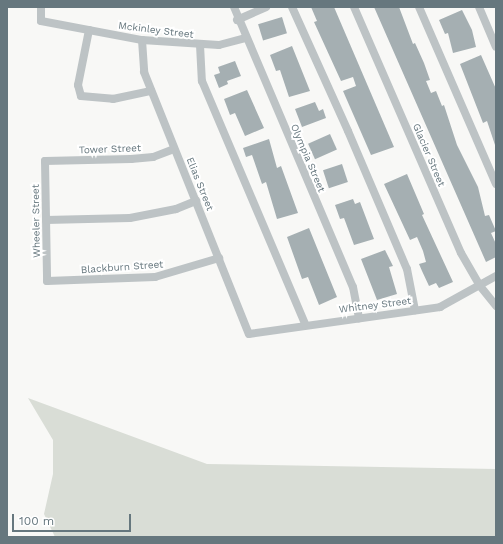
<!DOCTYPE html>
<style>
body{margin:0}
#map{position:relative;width:503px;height:544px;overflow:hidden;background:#f8f8f6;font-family:"Work Sans",sans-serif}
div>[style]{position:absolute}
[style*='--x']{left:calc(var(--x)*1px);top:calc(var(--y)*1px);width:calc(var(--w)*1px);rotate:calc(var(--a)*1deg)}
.green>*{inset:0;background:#d9ddd6}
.building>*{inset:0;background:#a5afb2;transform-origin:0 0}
.minor>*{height:8px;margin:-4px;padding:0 4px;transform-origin:4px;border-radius:4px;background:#bdc3c5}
span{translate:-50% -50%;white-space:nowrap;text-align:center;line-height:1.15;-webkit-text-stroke:4px #fff;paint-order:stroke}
.street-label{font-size:10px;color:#66777e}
.frame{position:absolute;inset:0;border:8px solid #66777e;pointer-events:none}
.scale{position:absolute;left:12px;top:514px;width:119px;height:18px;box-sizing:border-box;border:2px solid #66777e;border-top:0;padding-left:5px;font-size:12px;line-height:14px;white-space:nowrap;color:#66777e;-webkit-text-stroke:3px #fff;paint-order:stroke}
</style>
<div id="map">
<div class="green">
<i style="clip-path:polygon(28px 398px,207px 464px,496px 469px,496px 537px,55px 537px,44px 514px,53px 474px,53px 440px)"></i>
</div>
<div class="building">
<i style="clip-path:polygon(311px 7px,334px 7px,394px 147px,371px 155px,343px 91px,356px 86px,353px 77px,341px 81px,314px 22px,317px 21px)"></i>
<i style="clip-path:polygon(374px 7px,399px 7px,413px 44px,415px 43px,424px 63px,430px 80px,426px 81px,431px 93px,436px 91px,442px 106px,444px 105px,457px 145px,478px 187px,485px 216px,489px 215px,496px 231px,491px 233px,496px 244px,496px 257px,486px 262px)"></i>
<i style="clip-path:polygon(462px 10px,472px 30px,476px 47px,453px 53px,448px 33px,445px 34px,439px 20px)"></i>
<i style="left:282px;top:17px;width:17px;height:25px;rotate:73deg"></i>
<i style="clip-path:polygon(292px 46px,310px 91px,289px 97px,280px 70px,276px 71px,270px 55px)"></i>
<i style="clip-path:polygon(481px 55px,496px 89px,495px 145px,487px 121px,483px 123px,460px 64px)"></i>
<i style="clip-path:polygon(235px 61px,241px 76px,227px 81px,228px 84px,219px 88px,214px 75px,220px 73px,218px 67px)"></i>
<i style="clip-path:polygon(247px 90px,264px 128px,245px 136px,235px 113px,230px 115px,224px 99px)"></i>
<i style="clip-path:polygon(315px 102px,319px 111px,323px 109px,326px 118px,302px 127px,295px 109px)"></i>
<i style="left:330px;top:134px;width:17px;height:24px;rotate:66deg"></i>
<i style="clip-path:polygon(269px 139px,277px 168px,281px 166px,298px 213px,277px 219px,266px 182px,262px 184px,252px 155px,246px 157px,243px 148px)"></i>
<i style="left:342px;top:164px;width:19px;height:20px;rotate:72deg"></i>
<i style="clip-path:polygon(407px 174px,424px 214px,422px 215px,453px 282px,439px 288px,436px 283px,429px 286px,422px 271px,419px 264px,426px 262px,423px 251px,417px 237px,410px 240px,384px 184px)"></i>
<i style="clip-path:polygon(353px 199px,355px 204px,360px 202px,374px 239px,354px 245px,344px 218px,340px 219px,335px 205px)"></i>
<i style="clip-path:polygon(309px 228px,337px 297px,319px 305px,308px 277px,302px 279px,287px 237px)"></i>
<i style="clip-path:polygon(385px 250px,393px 266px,389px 267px,397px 294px,377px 300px,361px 259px)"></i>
</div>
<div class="minor">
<i style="--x:41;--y:7;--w:14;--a:90"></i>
<i style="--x:41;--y:21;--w:103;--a:10.7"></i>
<i style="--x:142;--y:40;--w:77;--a:3.7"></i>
<i style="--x:219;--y:45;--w:27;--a:-15"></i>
<i style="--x:234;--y:7;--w:304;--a:67"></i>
<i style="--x:353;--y:287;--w:32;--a:79"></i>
<i style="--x:292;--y:7;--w:136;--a:65.7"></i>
<i style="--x:348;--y:131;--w:150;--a:66.9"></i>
<i style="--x:407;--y:269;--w:42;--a:79"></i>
<i style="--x:354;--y:7;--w:268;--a:66.5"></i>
<i style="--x:461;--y:253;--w:38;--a:60"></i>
<i style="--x:480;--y:286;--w:26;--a:51"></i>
<i style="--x:419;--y:7;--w:193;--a:66.5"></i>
<i style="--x:479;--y:7;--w:43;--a:67"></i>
<i style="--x:237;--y:20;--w:32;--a:-24"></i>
<i style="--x:89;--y:30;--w:56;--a:101.3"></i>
<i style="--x:78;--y:85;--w:11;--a:75"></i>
<i style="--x:81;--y:96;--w:32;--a:5"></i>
<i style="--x:113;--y:99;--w:39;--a:-12"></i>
<i style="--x:142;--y:40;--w:32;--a:86"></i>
<i style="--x:144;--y:72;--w:282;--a:68.2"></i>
<i style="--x:249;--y:334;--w:193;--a:-8"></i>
<i style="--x:440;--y:307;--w:64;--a:-29"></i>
<i style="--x:200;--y:45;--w:36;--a:87"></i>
<i style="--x:202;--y:81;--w:264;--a:67"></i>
<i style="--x:174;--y:149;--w:22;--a:159"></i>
<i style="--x:153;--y:157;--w:22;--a:175"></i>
<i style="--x:131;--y:159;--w:86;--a:178.7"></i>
<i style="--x:45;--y:161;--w:120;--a:89"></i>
<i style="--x:47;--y:281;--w:108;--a:-2.1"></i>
<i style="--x:155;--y:277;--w:67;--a:-16.5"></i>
<i style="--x:46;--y:220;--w:84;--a:-1.4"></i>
<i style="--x:130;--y:218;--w:47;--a:-11.1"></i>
<i style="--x:176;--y:209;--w:22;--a:-22"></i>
</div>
<div class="street-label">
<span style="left:156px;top:30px;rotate:7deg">Mckinley Street</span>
<span style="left:110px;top:149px;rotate:-2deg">Tower Street</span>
<span style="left:429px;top:155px;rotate:67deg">Glacier Street</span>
<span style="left:308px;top:158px;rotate:67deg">Olympia Street</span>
<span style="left:200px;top:184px;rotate:68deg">Elias Street</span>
<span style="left:36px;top:221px;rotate:-91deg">Wheeler Street</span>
<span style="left:122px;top:267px;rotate:-4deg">Blackburn Street</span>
<span style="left:375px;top:305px;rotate:-7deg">Whitney Street</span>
</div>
<div class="frame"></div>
<div class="scale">100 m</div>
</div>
